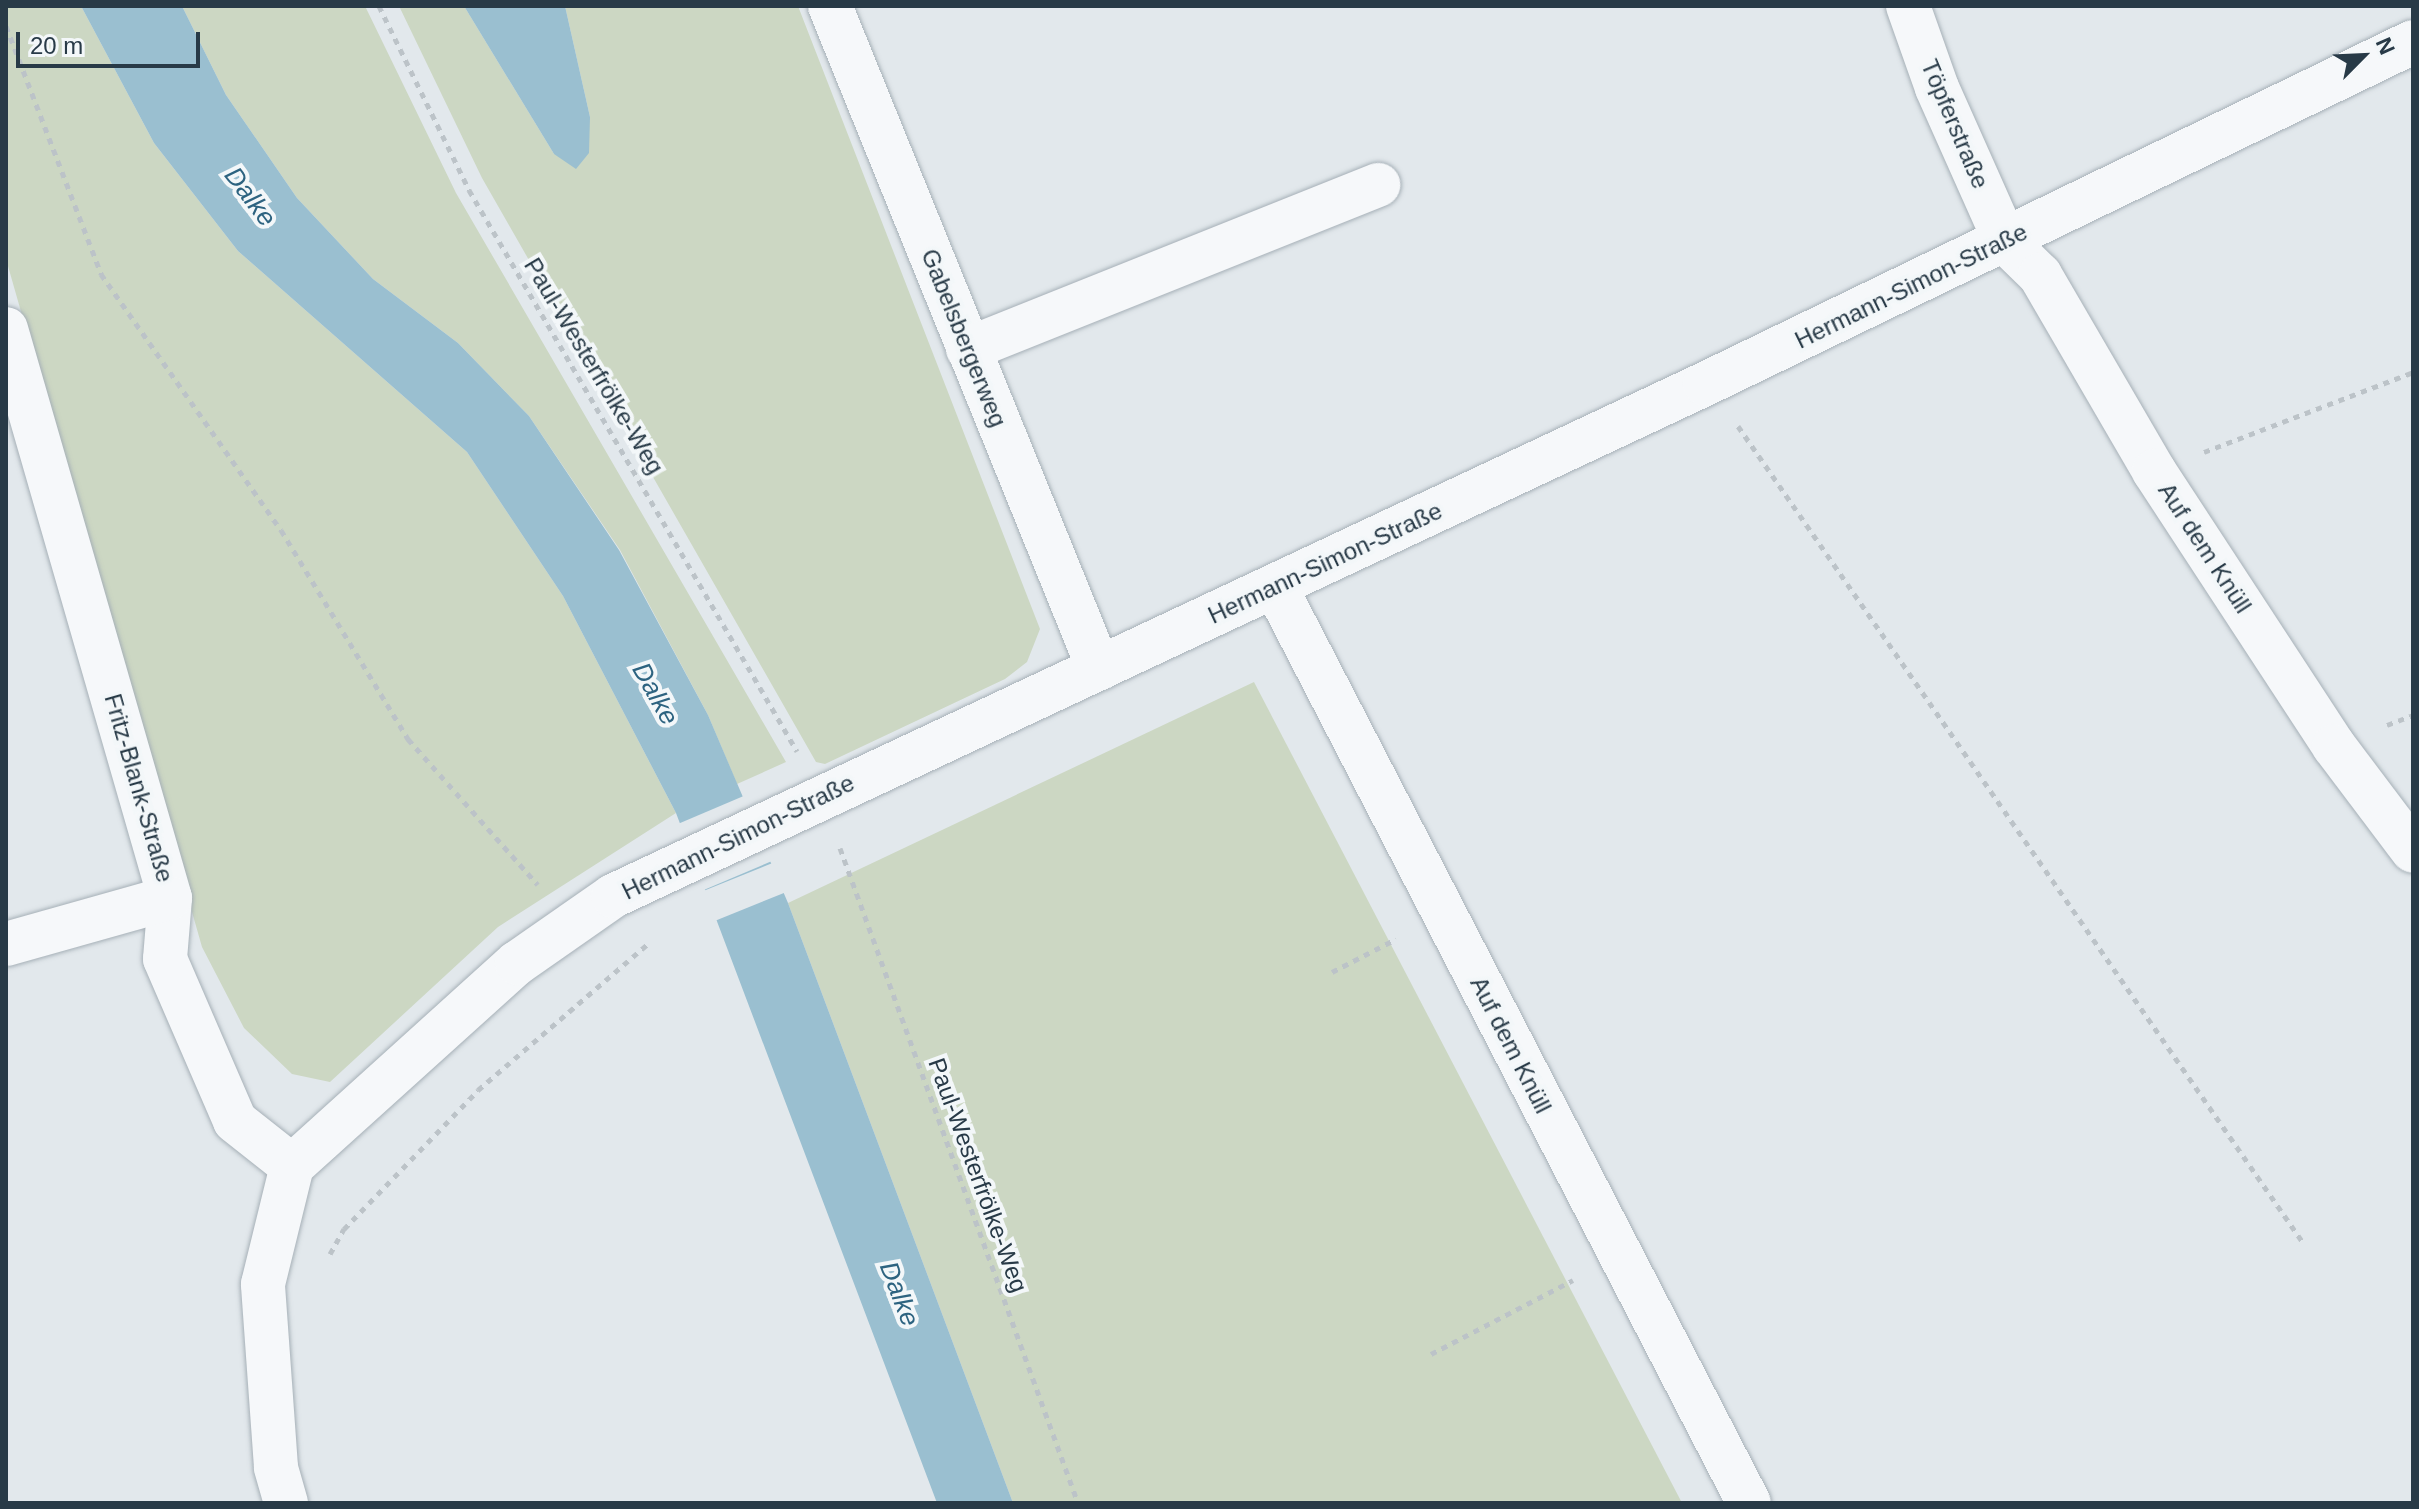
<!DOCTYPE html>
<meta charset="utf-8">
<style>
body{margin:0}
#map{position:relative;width:2419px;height:1509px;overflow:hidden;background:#e2e8ec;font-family:Arial,sans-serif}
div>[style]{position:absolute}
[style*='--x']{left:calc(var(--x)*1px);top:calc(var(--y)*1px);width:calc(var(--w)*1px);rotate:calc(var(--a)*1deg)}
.green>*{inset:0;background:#ccd7c3}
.water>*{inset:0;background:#9abfd0}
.pier>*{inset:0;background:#e2e8ec;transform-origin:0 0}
.path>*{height:5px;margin-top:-2.5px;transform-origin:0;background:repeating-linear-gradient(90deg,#bcc3c8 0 6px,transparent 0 12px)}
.roads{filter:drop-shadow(0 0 2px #a6b0b7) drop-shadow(0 0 2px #a6b0b7)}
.minor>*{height:44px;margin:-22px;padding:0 22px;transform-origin:22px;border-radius:22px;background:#f6f8fa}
span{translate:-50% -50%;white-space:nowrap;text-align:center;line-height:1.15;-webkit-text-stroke:8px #f3f7f9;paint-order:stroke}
.street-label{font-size:24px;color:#283a47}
.water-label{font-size:26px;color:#2d6380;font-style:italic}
.frame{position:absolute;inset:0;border:8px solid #283a47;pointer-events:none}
.north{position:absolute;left:2323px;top:16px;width:80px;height:80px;-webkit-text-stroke:6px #f3f7f9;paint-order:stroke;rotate:66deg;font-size:22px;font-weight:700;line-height:32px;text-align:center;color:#283a47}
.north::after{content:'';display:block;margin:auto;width:28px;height:36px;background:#283a47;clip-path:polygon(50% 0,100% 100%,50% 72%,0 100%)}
.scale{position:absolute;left:16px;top:32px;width:184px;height:36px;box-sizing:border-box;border:4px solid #283a47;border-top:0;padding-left:10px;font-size:24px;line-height:28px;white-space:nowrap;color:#283a47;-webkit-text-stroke:6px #f3f7f9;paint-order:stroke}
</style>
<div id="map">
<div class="green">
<i style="clip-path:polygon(6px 6px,81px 6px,154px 143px,238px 251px,467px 452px,563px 596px,676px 813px,498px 927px,330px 1082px,292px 1074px,244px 1028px,202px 947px,6px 259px)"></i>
<i style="clip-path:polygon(182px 6px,365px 6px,456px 193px,786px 762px,737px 784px,708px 715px,620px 550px,529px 416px,458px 343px,373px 279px,297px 198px,226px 95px)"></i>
<i style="clip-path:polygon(399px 6px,464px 6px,554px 154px,590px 117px,565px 6px,798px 6px,1040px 629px,1027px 662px,1005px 679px,825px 764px,816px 762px,482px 178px)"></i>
<i style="clip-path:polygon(1254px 682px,1682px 1503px,1013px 1503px,788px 903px)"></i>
</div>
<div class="water">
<i style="clip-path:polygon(81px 6px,182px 6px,226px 95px,297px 198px,373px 279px,458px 343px,529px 416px,619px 550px,708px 715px,788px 903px,1013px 1503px,937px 1503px,676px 813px,563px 596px,467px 452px,238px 251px,154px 143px)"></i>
<i style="clip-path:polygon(464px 6px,565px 6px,590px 117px,589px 153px,576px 169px,554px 154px)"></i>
</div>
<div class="pier">
<i style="left:746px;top:795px;width:71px;height:76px;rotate:67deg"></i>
<i style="left:775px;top:862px;width:32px;height:78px;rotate:68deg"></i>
</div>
<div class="path">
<i style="--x:379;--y:6;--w:205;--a:63.9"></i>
<i style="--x:469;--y:190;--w:650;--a:59.69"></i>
<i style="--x:6;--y:26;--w:266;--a:69"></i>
<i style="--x:101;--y:274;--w:313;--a:54.9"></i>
<i style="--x:281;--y:530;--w:245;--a:58.7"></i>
<i style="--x:408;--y:739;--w:195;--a:48.3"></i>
<i style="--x:1738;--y:426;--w:991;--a:55.32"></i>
<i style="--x:2204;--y:452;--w:224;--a:-20.9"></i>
<i style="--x:2387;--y:725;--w:28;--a:-21"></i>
<i style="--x:840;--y:848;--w:697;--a:70.03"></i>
<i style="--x:1332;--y:972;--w:72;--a:-27.3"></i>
<i style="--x:330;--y:1254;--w:29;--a:-61"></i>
<i style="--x:344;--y:1229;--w:193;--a:-46"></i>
<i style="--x:478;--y:1090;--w:224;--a:-40.7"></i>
<i style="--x:1431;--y:1354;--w:160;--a:-27.5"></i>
</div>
<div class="roads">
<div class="minor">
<i style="--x:830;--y:6;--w:715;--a:67.92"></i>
<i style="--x:1908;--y:6;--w:87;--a:70.5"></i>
<i style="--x:1937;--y:88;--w:167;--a:66"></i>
<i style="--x:2005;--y:241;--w:49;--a:44.2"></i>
<i style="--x:2040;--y:275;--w:227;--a:59.8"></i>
<i style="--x:2154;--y:471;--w:329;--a:56.8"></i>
<i style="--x:2334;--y:746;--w:131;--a:53"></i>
<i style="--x:6;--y:329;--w:592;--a:73.92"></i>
<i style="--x:170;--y:898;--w:61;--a:94.7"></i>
<i style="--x:165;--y:959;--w:176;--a:66.6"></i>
<i style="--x:235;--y:1121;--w:73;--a:38.3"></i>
<i style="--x:968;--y:349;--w:442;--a:-21.8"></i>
<i style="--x:1275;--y:586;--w:1032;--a:62.67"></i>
<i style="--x:6;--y:944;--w:170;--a:-15.7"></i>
<i style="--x:292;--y:1166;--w:303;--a:-42.1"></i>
<i style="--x:517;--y:963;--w:117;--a:-34.9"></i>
<i style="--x:613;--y:896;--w:1206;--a:-25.12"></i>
<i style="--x:1705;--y:384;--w:786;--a:-25.78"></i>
<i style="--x:286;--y:1503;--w:37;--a:-106"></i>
<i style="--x:276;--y:1467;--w:183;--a:-94.1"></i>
<i style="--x:263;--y:1284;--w:122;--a:-76.2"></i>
</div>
</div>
<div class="street-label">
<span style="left:1955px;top:124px;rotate:67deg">Töpferstraße</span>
<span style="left:1911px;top:286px;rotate:-26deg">Hermann-Simon-Straße</span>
<span style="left:964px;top:338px;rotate:68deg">Gabelsbergerweg</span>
<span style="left:594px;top:366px;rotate:59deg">Paul-Westerfrölke-Weg</span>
<span style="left:2205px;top:548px;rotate:57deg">Auf dem Knüll</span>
<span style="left:1325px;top:563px;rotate:-25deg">Hermann-Simon-Straße</span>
<span style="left:139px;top:788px;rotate:74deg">Fritz-Blank-Straße</span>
<span style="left:738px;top:837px;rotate:-26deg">Hermann-Simon-Straße</span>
<span style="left:1511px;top:1045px;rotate:63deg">Auf dem Knüll</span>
<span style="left:978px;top:1175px;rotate:70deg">Paul-Westerfrölke-Weg</span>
</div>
<div class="water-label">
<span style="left:250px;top:197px;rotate:53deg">Dalke</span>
<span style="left:655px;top:694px;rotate:61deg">Dalke</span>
<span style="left:899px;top:1294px;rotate:69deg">Dalke</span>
</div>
<div class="frame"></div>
<div class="north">N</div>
<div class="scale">20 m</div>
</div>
